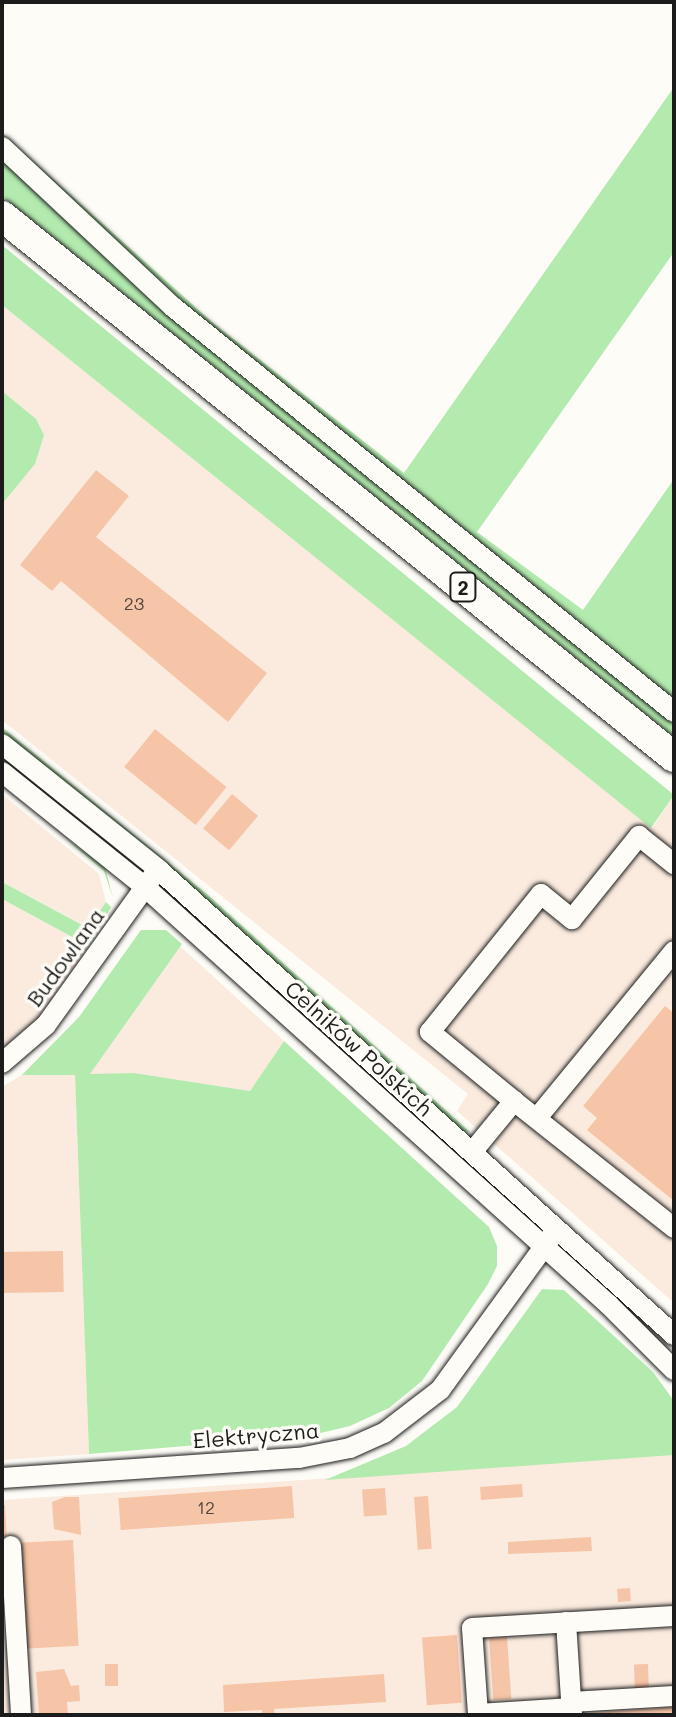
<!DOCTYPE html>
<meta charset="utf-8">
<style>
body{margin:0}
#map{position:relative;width:676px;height:1717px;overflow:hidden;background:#fdfcf7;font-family:Mali,sans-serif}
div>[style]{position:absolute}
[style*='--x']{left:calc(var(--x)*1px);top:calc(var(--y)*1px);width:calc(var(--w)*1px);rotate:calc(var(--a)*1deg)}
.built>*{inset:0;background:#fbebdf}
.green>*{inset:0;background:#b3ebae}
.building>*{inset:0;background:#f6c4a6;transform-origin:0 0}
.roads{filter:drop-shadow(0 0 2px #1c1c1c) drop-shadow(0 0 2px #1c1c1c)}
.minor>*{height:20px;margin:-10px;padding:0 10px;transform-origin:10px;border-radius:10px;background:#fdfcf7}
.highway>*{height:30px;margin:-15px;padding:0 15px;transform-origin:15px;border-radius:15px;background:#fdfcf7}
span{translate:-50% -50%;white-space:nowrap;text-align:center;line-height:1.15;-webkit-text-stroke:7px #fdfcf7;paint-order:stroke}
.number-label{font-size:18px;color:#52463e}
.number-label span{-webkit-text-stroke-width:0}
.shield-label span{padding:2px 6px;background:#fdfcf7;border:2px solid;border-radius:6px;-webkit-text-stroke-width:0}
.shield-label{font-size:20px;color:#1c1c1c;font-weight:700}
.street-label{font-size:22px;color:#1c1c1c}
.frame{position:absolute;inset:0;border:4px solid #1c1c1c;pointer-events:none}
</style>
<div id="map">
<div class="built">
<i style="clip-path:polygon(2px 305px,652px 828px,674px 795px,674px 1303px,457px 1111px,468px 1094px,2px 720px)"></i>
<i style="clip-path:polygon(2px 794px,99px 874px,106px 902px,89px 928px,2px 882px)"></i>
<i style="clip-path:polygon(2px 899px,89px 946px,42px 1017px,2px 1052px)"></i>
<i style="clip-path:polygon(180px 946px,284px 1041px,250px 1091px,134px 1073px,89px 1075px)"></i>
<i style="clip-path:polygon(22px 1075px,75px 1075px,89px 1454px,2px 1460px,2px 1087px)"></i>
<i style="clip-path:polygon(674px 1455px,674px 1715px,2px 1715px,2px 1500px)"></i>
</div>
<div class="green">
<i style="clip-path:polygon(674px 87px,674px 252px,477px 532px,583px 610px,674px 479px,674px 737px,2px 196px,2px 133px,212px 322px,404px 473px)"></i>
<i style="clip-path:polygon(2px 245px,674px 795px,651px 828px,2px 305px)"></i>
<i style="clip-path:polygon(2px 391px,36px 419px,44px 435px,35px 464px,2px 504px)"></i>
<i style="clip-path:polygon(2px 727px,207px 894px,470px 1132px,462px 1131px,2px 733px)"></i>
<i style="clip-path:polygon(2px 754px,124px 851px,119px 856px,2px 762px)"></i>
<i style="clip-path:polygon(67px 840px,105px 867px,113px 898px,104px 871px)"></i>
<i style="clip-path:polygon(2px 882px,88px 928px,106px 902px,111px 907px,89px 946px,2px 899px)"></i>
<i style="clip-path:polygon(141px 930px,166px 930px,182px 944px,90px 1074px,134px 1073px,250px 1091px,284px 1041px,489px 1227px,497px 1246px,497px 1266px,488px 1284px,422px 1381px,389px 1408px,350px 1426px,308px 1436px,89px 1454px,75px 1075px,22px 1075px,79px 1017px)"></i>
<i style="clip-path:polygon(542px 1289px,564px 1290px,653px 1372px,674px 1401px,674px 1455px,325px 1480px,406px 1446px,457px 1407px)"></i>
</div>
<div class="building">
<i style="clip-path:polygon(96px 470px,129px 496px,96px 537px,267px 673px,228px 722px,61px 581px,52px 591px,20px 565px)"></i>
<i style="left:155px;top:729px;width:92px;height:49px;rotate:39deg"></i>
<i style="left:232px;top:794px;width:34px;height:45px;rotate:40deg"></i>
<i style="clip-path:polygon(665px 1006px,674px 1013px,674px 1201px,587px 1130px,597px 1118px,583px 1106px)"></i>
<i style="left:63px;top:1251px;width:41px;height:61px;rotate:89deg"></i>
<i style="left:522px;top:1484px;width:13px;height:42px;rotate:86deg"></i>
<i style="left:292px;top:1486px;width:32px;height:174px;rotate:86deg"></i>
<i style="left:385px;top:1488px;width:27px;height:23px;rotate:86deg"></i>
<i style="left:428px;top:1496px;width:53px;height:14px;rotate:86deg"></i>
<i style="clip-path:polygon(65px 1497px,79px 1497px,81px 1535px,54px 1529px,52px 1502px)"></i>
<i style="clip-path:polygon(2px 1505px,5px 1505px,7px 1541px,2px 1541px)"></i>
<i style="clip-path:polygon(591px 1537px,592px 1551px,508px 1554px,508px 1542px)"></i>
<i style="left:73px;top:1540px;width:106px;height:54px;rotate:87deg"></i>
<i style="left:630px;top:1588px;width:13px;height:13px;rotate:86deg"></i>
<i style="left:457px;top:1635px;width:68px;height:35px;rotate:86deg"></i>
<i style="left:507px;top:1637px;width:62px;height:18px;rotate:86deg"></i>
<i style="left:105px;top:1664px;width:13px;height:22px"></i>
<i style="left:648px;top:1664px;width:24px;height:14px;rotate:88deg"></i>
<i style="clip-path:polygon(64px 1669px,71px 1686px,79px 1685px,80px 1701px,67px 1702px,68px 1715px,39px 1715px,36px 1672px)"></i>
<i style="clip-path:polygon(384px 1674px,386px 1702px,274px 1709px,275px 1715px,262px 1715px,262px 1710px,224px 1712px,223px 1685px)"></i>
<i style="clip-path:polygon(674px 1707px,674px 1715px,592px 1715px,592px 1713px)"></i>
</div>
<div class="roads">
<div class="minor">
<i style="--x:2;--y:147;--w:234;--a:43.1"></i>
<i style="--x:173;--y:307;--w:644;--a:38.95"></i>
<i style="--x:2;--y:744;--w:201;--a:38.7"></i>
<i style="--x:159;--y:870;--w:694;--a:42.08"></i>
<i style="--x:2;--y:772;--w:184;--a:38.8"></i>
<i style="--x:145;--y:887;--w:625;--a:42.01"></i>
<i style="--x:609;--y:1305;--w:92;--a:45"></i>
<i style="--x:2;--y:1063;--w:58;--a:-40.8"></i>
<i style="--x:46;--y:1025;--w:183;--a:-54.3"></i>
<i style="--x:514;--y:1101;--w:109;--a:-140.6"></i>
<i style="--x:430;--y:1032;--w:177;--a:-51.2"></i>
<i style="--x:541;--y:894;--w:40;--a:39"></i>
<i style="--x:572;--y:919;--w:107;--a:-51.1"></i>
<i style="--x:639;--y:836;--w:45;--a:38.7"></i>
<i style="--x:537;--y:1118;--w:216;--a:-50.6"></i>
<i style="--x:473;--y:1151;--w:65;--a:-50.6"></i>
<i style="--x:514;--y:1101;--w:204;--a:38.4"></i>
<i style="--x:2;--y:1478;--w:298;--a:-3.9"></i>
<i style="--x:299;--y:1458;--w:52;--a:-11.1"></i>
<i style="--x:350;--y:1448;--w:37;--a:-24"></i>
<i style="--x:384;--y:1433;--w:71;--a:-37.5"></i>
<i style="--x:440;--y:1390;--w:190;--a:-54"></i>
<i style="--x:11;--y:1546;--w:169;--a:86.6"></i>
<i style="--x:566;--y:1622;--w:92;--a:86.3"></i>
<i style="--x:571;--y:1702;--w:103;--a:-3.3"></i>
<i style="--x:572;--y:1708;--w:94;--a:176.3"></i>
<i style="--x:478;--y:1714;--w:86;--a:-94"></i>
<i style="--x:472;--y:1628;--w:202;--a:-3.4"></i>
</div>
<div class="highway">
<i style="--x:2;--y:216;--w:863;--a:38.84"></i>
</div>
</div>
<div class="number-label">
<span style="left:134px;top:603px">23</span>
<span style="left:206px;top:1507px">12</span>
</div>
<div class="shield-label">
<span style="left:463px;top:587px">2</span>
</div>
<div class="street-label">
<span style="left:65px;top:957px;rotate:-54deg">Budowlana</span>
<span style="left:359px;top:1048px;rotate:42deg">Celników Polskich</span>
<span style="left:256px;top:1435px;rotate:-5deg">Elektryczna</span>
</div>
<div class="frame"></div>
</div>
